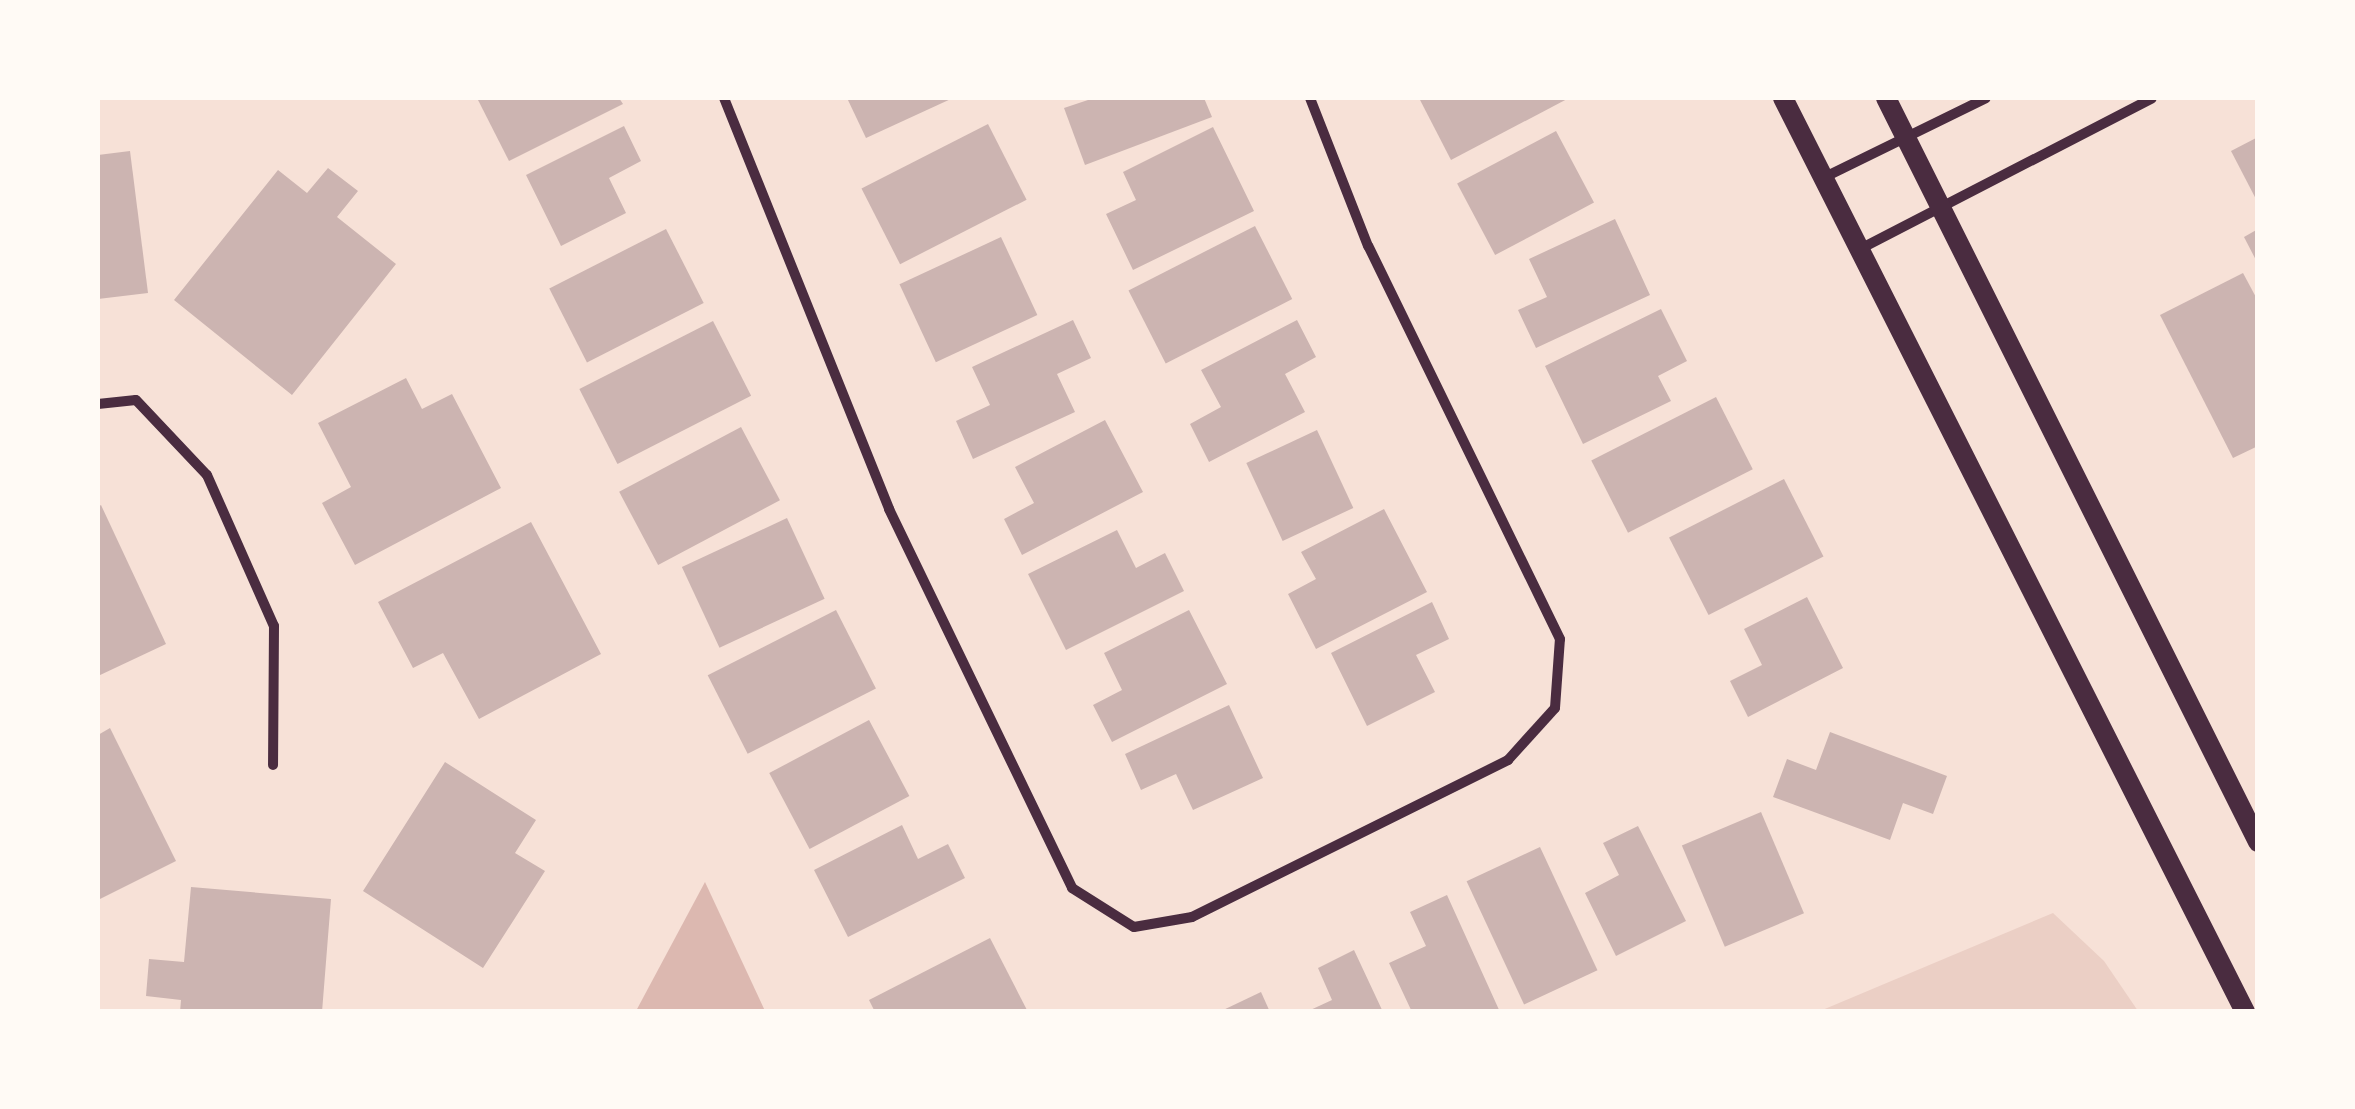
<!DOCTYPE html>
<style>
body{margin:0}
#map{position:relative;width:2355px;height:1109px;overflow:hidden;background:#f7e1d7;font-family:"Open Sans",sans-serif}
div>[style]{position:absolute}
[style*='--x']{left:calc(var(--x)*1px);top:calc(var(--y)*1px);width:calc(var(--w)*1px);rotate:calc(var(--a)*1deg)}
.green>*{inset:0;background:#ebcfc5}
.water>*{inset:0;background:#dcb8b0}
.building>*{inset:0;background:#ccb4b1;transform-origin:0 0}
.minor>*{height:10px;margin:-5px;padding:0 5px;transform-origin:5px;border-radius:5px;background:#4a2c40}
.secondary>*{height:20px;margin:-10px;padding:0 10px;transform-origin:10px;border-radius:10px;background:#4a2c40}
span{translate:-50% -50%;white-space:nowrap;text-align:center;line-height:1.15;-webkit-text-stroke:10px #fffaf5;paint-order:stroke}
.frame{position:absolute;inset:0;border:100px solid #fffaf5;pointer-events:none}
</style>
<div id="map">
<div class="green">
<i style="clip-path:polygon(2053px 913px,2104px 961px,2138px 1011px,1820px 1011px)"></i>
</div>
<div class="water">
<i style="clip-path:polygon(705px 882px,765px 1011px,636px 1011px)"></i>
</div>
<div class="building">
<i style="clip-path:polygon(477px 98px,619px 98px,623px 104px,509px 161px)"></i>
<i style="clip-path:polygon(847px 98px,953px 98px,866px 138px)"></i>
<i style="clip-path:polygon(1094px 98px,1204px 98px,1212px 117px,1085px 165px,1064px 108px)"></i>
<i style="clip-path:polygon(1419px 98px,1569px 98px,1451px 160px)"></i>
<i style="left:988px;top:124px;width:85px;height:142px;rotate:63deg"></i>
<i style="clip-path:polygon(624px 126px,641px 161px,609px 178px,626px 213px,561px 246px,526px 175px)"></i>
<i style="clip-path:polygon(1213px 127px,1254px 211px,1133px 270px,1106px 214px,1136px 200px,1123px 172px)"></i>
<i style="left:1556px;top:131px;width:81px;height:112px;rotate:62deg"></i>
<i style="clip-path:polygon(2258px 137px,2258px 203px,2231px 151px)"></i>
<i style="clip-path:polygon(130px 151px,148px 293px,98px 299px,98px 155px)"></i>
<i style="clip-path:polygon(328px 168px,358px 191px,337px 217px,396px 264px,292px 395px,174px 300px,278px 170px,307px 193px)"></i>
<i style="clip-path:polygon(1615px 219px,1650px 295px,1536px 348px,1518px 310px,1547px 297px,1529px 259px)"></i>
<i style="left:1255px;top:226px;width:82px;height:142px;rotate:63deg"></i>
<i style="left:666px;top:229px;width:83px;height:131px;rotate:63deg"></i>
<i style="clip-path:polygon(2258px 229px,2258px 264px,2244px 237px)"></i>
<i style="left:1001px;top:237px;width:86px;height:112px;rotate:65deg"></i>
<i style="clip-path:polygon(2243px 273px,2258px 301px,2258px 446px,2233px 458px,2160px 315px)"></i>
<i style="clip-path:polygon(1661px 309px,1687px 361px,1658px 376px,1671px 401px,1583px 444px,1545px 366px)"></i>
<i style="clip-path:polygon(1073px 320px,1091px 358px,1057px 374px,1075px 412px,973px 459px,956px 421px,990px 405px,972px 367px)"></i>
<i style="clip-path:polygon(1297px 320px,1316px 357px,1285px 374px,1305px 412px,1209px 462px,1190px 424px,1221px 407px,1201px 370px)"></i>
<i style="left:713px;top:321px;width:84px;height:150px;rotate:63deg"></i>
<i style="clip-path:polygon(406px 378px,422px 409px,452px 394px,501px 488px,355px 565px,322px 503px,351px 487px,318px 423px)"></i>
<i style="left:1716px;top:397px;width:81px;height:140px;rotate:63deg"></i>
<i style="clip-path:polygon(1105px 420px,1143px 492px,1022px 555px,1004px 519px,1034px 503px,1015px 467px)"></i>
<i style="left:741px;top:427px;width:83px;height:138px;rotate:62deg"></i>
<i style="left:1317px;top:430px;width:86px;height:78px;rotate:65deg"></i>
<i style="left:1784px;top:479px;width:87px;height:129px;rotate:63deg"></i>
<i style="clip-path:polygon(101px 505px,166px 644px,98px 676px,98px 507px)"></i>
<i style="clip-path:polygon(1384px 509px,1427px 592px,1316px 649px,1288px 594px,1316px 579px,1301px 552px)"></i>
<i style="left:787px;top:518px;width:89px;height:116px;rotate:65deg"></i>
<i style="clip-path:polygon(531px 522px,601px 654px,479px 719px,443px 653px,413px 668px,378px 602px)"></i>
<i style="clip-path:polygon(1117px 530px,1136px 568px,1165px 553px,1184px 591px,1066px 650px,1028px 574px)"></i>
<i style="clip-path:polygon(1807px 597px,1843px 668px,1748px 717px,1730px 681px,1762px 665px,1744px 629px)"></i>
<i style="clip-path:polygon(1432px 602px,1449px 639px,1416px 655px,1435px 692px,1367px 726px,1331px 653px)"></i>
<i style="left:836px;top:610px;width:88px;height:144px;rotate:63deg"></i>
<i style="clip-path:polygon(1189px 610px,1227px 684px,1112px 742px,1093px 705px,1122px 690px,1104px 653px)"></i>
<i style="clip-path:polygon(1229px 705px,1263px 778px,1193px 810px,1176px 774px,1141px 790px,1125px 754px)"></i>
<i style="left:869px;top:720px;width:86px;height:113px;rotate:62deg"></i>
<i style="clip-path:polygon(110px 728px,176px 861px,98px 900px,98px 735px)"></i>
<i style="clip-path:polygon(1830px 732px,1947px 776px,1933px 814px,1903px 803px,1890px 840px,1773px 797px,1787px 759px,1816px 770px)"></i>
<i style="clip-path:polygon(445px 762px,536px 820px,515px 853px,545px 871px,483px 968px,363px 891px)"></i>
<i style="left:1761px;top:812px;width:110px;height:86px;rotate:67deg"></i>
<i style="clip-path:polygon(902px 825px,918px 859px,948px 844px,965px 878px,848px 937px,814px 870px)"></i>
<i style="clip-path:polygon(1638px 826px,1686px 921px,1616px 956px,1585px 893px,1619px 875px,1603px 843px)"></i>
<i style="left:1540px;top:847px;width:136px;height:81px;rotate:65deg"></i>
<i style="clip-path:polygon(191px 887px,331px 899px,322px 1012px,180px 1012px,181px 1000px,146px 996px,149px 959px,184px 962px)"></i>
<i style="clip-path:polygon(1447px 895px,1500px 1012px,1412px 1012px,1389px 963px,1426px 946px,1410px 912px)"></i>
<i style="clip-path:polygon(990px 938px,1028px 1012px,875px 1012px,869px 1000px)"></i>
<i style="clip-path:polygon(1354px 950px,1383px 1012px,1306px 1012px,1332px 1000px,1318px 968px)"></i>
<i style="clip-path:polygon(1261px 992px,1270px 1012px,1219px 1012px)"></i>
</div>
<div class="minor">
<i style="--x:724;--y:98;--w:443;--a:68.1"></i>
<i style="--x:889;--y:509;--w:421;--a:64.2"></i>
<i style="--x:1072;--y:888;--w:73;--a:32.2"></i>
<i style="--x:1134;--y:927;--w:59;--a:-9.8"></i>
<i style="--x:1192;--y:917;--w:353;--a:-26.4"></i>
<i style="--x:1508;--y:760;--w:70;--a:-47.9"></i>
<i style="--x:1555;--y:708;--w:69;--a:-85.9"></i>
<i style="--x:1560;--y:639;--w:437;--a:-116"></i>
<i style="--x:1368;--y:246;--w:159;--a:-111.4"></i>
<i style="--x:1825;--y:177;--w:179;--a:-26.1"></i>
<i style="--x:1862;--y:248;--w:326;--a:-27.3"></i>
<i style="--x:98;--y:404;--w:38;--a:-6"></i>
<i style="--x:136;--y:400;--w:103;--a:46.6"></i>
<i style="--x:207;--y:475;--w:165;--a:66.1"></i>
<i style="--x:274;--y:626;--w:139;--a:90.4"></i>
</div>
<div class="secondary">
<i style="--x:1783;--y:98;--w:1024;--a:63.18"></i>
<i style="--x:1886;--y:98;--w:832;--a:63.43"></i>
</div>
<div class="frame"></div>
</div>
